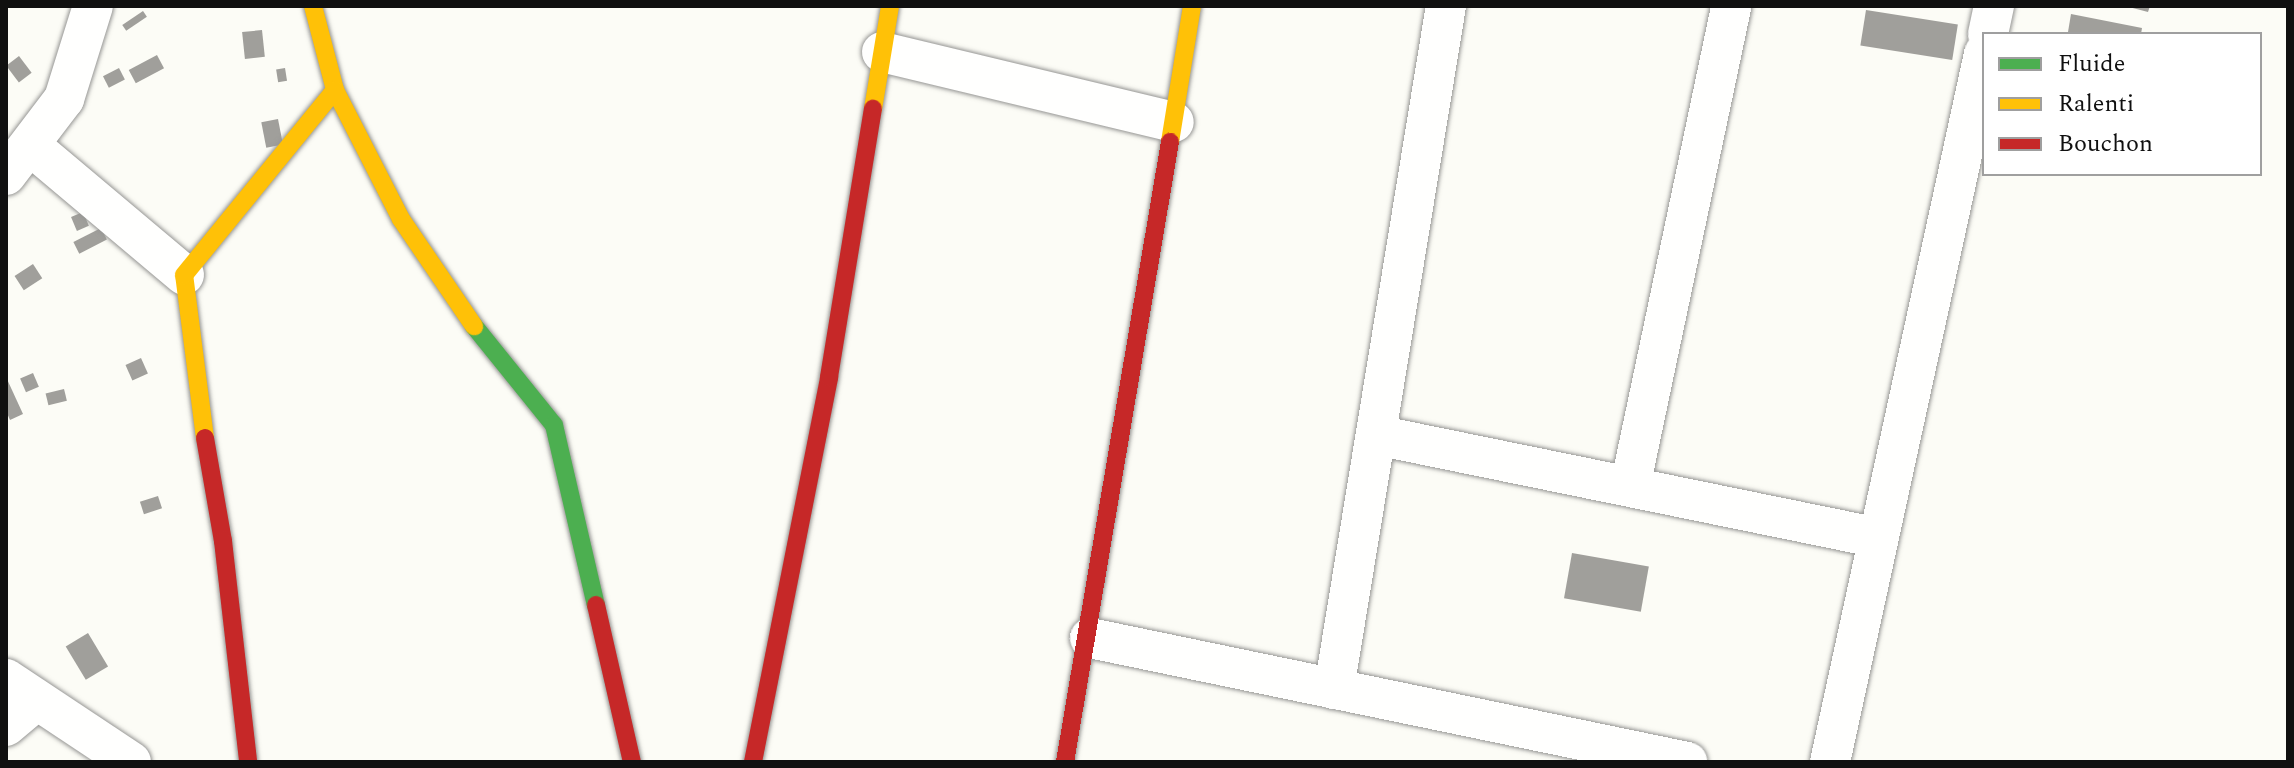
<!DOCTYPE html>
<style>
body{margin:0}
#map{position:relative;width:2294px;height:768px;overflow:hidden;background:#fcfcf6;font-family:Spectral,serif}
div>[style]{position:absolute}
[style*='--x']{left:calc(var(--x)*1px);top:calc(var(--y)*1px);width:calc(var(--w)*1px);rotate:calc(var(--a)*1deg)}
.building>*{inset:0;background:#a09f9b;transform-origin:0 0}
.roads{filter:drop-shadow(0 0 2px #969694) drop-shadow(0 0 2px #969694)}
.street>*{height:40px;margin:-20px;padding:0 20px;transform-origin:20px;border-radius:20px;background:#fffffe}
.fast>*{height:18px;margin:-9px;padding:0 9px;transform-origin:9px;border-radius:9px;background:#4caf50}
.slow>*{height:18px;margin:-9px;padding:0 9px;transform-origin:9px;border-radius:9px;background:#ffc107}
.jam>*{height:18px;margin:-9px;padding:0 9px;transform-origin:9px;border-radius:9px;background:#c62828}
span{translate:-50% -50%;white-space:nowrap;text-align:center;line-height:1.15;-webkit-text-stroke:8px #fff;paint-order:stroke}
.frame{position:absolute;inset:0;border:8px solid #101010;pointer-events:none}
.legend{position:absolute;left:1982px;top:32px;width:280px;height:144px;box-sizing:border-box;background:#fff;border:2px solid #9f9f9f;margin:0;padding:10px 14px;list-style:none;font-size:24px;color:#101010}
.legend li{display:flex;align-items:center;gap:16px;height:40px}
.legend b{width:40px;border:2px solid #9f9f9f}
</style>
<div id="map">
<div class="building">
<i style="clip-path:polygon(2125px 6px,2150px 6px,2148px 12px)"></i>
<i style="left:1866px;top:10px;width:93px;height:36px;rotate:9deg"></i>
<i style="left:143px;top:11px;width:7px;height:25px;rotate:56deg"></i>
<i style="clip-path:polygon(2071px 14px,2142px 28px,2141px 34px,2068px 32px)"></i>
<i style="left:262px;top:30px;width:27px;height:20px;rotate:84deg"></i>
<i style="left:157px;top:55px;width:15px;height:32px;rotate:62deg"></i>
<i style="left:19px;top:56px;width:21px;height:16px;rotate:53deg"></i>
<i style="left:119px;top:68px;width:13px;height:18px;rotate:63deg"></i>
<i style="left:285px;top:68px;width:13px;height:9px;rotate:81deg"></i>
<i style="left:278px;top:119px;width:26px;height:17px;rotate:79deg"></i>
<i style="left:83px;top:212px;width:15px;height:13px;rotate:67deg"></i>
<i style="left:101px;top:228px;width:13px;height:31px;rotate:63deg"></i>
<i style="left:33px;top:264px;width:17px;height:22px;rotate:57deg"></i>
<i style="left:141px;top:358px;width:17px;height:17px;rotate:66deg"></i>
<i style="left:33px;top:373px;width:15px;height:14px;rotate:67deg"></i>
<i style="clip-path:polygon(6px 377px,23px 414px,10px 420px,6px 411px)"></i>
<i style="left:64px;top:389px;width:12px;height:19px;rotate:76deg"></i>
<i style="left:158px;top:496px;width:13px;height:19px;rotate:72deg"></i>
<i style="left:1572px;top:553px;width:78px;height:46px;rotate:10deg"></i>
<i style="left:88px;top:633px;width:39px;height:26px;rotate:59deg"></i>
</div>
<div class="roads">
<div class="street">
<i style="--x:1988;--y:34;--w:29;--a:-78"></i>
<i style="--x:882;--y:52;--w:300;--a:13.5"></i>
<i style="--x:31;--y:146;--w:200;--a:40.1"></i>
<i style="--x:6;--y:175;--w:96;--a:-52.7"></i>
<i style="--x:64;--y:99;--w:97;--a:-72.7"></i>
<i style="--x:1376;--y:435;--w:513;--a:11.57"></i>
<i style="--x:1630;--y:487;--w:491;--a:-78.1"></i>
<i style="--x:1090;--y:638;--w:610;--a:11.73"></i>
<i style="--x:6;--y:679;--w:150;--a:33.6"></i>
<i style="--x:1334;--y:689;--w:692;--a:-80.69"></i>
<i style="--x:6;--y:726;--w:40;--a:-40"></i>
<i style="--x:1830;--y:762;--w:725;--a:-77.73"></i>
</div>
<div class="fast">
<i style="--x:474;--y:326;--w:127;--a:51.1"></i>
<i style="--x:554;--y:425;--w:185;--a:76.9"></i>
</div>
<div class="slow">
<i style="--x:313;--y:6;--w:87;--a:75.3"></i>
<i style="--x:335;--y:90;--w:145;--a:62.9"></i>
<i style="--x:401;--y:219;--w:130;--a:55.7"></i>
<i style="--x:873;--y:109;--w:104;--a:-80.6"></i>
<i style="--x:1170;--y:142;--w:138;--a:-80.8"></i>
<i style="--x:205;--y:438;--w:164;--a:-97.3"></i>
<i style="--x:184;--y:275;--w:239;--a:-50.8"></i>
</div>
<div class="jam">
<i style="--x:205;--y:438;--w:105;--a:80.1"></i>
<i style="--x:223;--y:541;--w:222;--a:83.5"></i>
<i style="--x:596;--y:605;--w:161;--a:77.1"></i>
<i style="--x:753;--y:762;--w:392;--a:-78.8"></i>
<i style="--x:829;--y:377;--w:272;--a:-80.7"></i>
<i style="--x:1065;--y:762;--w:629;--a:-80.39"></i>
</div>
</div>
<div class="frame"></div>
<ul class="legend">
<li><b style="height:10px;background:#4caf50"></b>Fluide</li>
<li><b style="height:10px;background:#ffc107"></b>Ralenti</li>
<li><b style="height:10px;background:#c62828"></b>Bouchon</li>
</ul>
</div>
